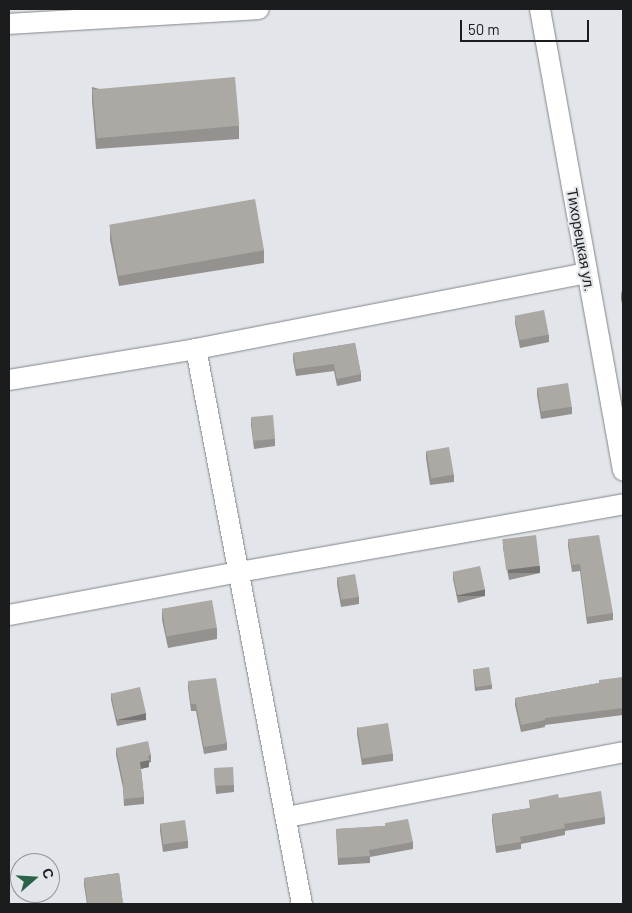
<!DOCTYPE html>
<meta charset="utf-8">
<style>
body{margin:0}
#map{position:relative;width:632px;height:913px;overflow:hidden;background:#e2e5e9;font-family:Barlow,sans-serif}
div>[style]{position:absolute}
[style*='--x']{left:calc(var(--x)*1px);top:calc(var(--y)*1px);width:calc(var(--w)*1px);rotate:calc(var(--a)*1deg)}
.roads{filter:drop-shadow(0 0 1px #83868a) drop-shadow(0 0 1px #83868a)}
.minor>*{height:20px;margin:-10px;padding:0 10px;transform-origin:10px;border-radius:10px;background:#fff}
.wall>*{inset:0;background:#94918e}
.shaded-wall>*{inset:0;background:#787674;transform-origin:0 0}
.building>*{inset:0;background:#aca9a5;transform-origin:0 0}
span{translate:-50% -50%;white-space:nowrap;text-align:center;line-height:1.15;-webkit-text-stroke:4px #e2e5e9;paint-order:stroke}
.street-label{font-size:15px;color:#1a1c1d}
.frame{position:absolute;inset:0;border:10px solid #1a1c1d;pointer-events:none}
.north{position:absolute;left:10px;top:853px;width:50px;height:50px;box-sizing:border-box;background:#e2e5e9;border:1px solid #929597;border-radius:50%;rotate:71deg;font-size:14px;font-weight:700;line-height:20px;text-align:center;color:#1a1c1d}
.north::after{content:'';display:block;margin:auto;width:18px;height:22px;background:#2c6249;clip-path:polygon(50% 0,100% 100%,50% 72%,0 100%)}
.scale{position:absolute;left:460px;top:20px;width:129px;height:22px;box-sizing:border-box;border:2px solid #1a1c1d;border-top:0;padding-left:6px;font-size:15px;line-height:18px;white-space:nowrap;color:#1a1c1d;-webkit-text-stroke:4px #e2e5e9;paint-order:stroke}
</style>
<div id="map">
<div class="roads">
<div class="minor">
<i style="--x:540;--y:9;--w:469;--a:79.8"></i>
<i style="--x:9;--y:24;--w:250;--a:-3.4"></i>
<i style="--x:196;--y:349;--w:398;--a:-11"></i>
<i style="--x:9;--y:380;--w:190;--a:-9.4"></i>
<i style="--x:196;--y:349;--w:565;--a:79.19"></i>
<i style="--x:9;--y:615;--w:234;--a:-10.6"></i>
<i style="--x:239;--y:572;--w:390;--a:-10"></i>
<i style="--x:287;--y:817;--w:342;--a:-10.9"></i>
</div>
</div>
<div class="wall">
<i style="clip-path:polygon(92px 87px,239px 126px,239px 139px,96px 149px,92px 101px)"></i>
<i style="clip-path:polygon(110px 227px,264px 250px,264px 263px,119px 286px,110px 240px)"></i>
<i style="clip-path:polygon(623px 291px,623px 309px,621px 299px,621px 292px)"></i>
<i style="clip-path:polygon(515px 316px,549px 335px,549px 342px,520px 348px,515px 323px)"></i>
<i style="clip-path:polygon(355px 343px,361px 374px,361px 381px,337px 386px,334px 371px,296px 376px,293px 360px,293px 353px)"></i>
<i style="clip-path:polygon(537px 388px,572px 407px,572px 414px,541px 419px,537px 395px)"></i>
<i style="clip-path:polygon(251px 418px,275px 439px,275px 446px,254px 449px,251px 425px)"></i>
<i style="clip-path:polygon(426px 451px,454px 475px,454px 482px,430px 485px,426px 458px)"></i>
<i style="clip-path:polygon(568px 539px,613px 613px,613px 620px,587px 624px,580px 571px,572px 572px,568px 546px)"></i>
<i style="clip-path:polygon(503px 541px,540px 573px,509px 580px,503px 548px)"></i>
<i style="clip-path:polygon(453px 572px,485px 596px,458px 603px,453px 579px)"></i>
<i style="clip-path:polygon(337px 577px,359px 597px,359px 604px,341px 607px,337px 584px)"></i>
<i style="clip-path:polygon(162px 609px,217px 628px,217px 639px,168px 648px,162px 620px)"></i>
<i style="clip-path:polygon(473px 669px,492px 685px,492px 689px,475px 691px)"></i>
<i style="clip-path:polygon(623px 677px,623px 715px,545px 725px,545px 727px,521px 732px,515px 705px,515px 698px,599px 683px)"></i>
<i style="clip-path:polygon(188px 681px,227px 743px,227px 750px,204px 754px,196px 711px,191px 711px,188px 688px)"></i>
<i style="clip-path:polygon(111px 693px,146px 720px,117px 726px,111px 700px)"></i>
<i style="clip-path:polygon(357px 727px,393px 754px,393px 761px,362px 765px,357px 734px)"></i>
<i style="clip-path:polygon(116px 748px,151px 755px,151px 762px,149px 763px,149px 767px,141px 769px,144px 797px,144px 804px,124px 806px,123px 788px,116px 755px)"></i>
<i style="clip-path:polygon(214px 769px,234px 785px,234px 792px,216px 794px)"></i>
<i style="clip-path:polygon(559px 798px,605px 817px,605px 824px,565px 831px,565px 835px,521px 844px,521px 849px,496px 853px,492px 821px,492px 814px,530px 808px,529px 800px)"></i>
<i style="clip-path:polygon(385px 823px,413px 842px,413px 849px,370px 857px,370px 863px,338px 865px,336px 829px,385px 826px)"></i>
<i style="clip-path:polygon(160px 824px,188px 841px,188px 848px,163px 852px,160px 831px)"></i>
<i style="clip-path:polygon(119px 873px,123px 904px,87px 904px,84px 885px,84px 878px)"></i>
</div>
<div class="shaded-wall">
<i style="left:540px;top:566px;width:7px;height:32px;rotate:90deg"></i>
<i style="left:485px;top:589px;width:7px;height:28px;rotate:90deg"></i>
<i style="left:146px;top:713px;width:7px;height:30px;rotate:90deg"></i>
<i style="clip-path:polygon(149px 760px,149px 767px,140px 769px,140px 762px)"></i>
</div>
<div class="building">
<i style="left:235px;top:77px;width:49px;height:143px;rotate:85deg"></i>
<i style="left:255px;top:199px;width:52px;height:148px;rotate:80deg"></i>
<i style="clip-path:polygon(623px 291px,623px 302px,621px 292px)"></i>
<i style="left:544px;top:310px;width:25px;height:30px;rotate:79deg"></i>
<i style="clip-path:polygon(355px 343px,361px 374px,337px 379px,334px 364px,296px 369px,293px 353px)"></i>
<i style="left:568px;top:383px;width:24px;height:31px;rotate:81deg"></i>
<i style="left:273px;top:415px;width:24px;height:22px;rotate:85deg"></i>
<i style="left:449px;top:447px;width:28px;height:23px;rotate:80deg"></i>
<i style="left:536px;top:535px;width:31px;height:34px;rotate:83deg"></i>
<i style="clip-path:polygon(599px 535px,613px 613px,587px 617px,580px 564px,572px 565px,568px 539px)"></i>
<i style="left:480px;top:566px;width:24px;height:28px;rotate:78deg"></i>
<i style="left:355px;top:574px;width:23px;height:18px;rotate:80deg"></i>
<i style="left:212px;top:600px;width:28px;height:51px;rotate:80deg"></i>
<i style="left:489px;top:667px;width:18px;height:16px;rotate:81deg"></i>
<i style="clip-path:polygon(623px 677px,623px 708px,545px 718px,545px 720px,521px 725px,515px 698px,599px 683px,599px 680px)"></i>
<i style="clip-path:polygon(216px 678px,227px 743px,204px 747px,196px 704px,191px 704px,188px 681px)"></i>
<i style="left:140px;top:687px;width:27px;height:30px;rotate:77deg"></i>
<i style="left:388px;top:723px;width:31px;height:31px;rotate:81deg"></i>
<i style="clip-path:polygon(148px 741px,151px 755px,148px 756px,149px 760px,140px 762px,144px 797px,124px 799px,123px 781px,116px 748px)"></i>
<i style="left:233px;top:767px;width:18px;height:19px;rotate:87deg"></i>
<i style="clip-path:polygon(601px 791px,605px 817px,564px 824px,565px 828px,520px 837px,521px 842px,496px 846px,492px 814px,531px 808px,529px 800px,558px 794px,559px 798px)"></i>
<i style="clip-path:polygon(408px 819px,413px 842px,369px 850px,370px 856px,338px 858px,336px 829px,385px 826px,385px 823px)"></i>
<i style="left:185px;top:820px;width:21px;height:25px;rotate:82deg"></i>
<i style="clip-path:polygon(119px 873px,123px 904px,88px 904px,84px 878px)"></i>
</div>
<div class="street-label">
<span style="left:581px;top:240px;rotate:80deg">Тихорецкая ул.</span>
</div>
<div class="frame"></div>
<div class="north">С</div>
<div class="scale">50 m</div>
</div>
